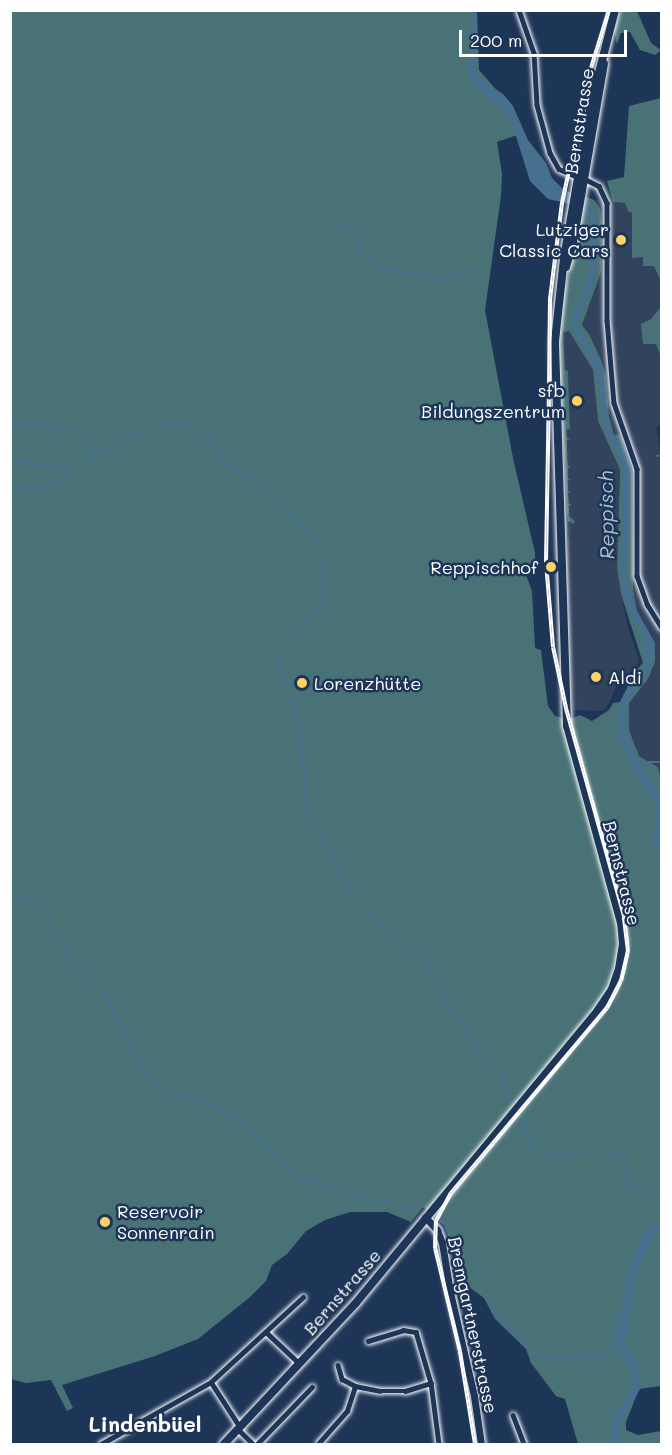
<!DOCTYPE html>
<meta charset="utf-8">
<style>
body{margin:0}
#map{position:relative;width:672px;height:1455px;overflow:hidden;background:#1d3557;font-family:Mali,sans-serif}
div>[style]{position:absolute}
[style*='--x']{left:calc(var(--x)*1px);top:calc(var(--y)*1px);width:calc(var(--w)*1px);rotate:calc(var(--a)*1deg)}
.built>*{inset:0;background:#32435e}
.green>*{inset:0;background:#497276}
.water>*{inset:0;background:#47708f}
.stream>*{height:1.5px;margin:-0.75px;padding:0 0.75px;transform-origin:0.75px;border-radius:0.75px;background:#47708f}
.roads{filter:drop-shadow(0 0 2px #fff) drop-shadow(0 0 2px #fff)}
.minor>*{height:4.5px;margin:-2.25px;padding:0 2.25px;transform-origin:2.25px;border-radius:2.25px;background:#1d3557}
.secondary>*{height:7px;margin:-3.5px;padding:0 3.5px;transform-origin:3.5px;border-radius:3.5px;background:#1d3557}
.primary>*{height:8px;margin:-4px;padding:0 4px;transform-origin:4px;border-radius:4px;background:#1d3557}
.rail>*{height:4px;margin-top:-2px;transform-origin:0;background:repeating-linear-gradient(90deg,#1d3557 0 4.5px,#fff 0 9px);box-sizing:border-box;border-block:2px solid #fff}
.dots>*{width:16px;height:16px;translate:-50% -50%;box-sizing:border-box;border:3px solid #1d3557;border-radius:50%}
span{translate:-50% -50%;white-space:nowrap;text-align:center;line-height:1.15;-webkit-text-stroke:5px #1d3557;paint-order:stroke}
.street-label{font-size:18px;color:#fff}
.poi-label{font-size:18px;color:#fff}
.right{translate:-100% -50%;text-align:right}
.left{translate:0 -50%;text-align:left}
.water-label{font-size:20px;color:#acbfcd;font-style:italic}
.quarter-label{font-size:21px;color:#fff;font-weight:700}
.frame{position:absolute;inset:0;border:12px solid #fff;pointer-events:none}
.scale{position:absolute;left:459px;top:30px;width:168px;height:27px;box-sizing:border-box;border:3px solid #fff;border-top:0;padding-left:8px;font-size:18px;line-height:21px;white-space:nowrap;color:#fff;-webkit-text-stroke:4px #1d3557;paint-order:stroke}
</style>
<div id="map">
<div class="built">
<i style="clip-path:polygon(594px 200px,626px 203px,632px 213px,632px 257px,643px 257px,643px 266px,654px 266px,661px 282px,660px 308px,651px 319px,656px 344px,662px 357px,661px 423px,656px 428px,662px 459px,661px 784px,658px 767px,639px 756px,629px 730px,629px 703px,648px 679px,655px 662px,655px 648px,637px 611px,633px 589px,632px 470px,620px 434px,614px 436px,609px 416px,606px 376px,601px 360px,589px 334px,582px 325px,601px 272px,600px 208px)"></i>
<i style="clip-path:polygon(563px 331px,569px 331px,593px 370px,598px 421px,620px 471px,617px 568px,627px 624px,639px 660px,637px 666px,618px 683px,607px 707px,602px 711px,573px 710px,567px 571px,569px 517px,566px 430px,570px 429px,568px 371px,565px 371px)"></i>
</div>
<div class="green">
<i style="clip-path:polygon(11px 11px,477px 11px,479px 70px,507px 102px,520px 134px,497px 142px,502px 174px,501px 196px,485px 310px,513px 458px,535px 553px,535px 559px,524px 570px,532px 591px,535px 648px,541px 650px,548px 706px,555px 716px,568px 720px,580px 715px,592px 721px,609px 710px,613px 703px,620px 702px,629px 684px,628px 679px,643px 663px,621px 594px,617px 568px,620px 470px,598px 421px,593px 370px,569px 331px,563px 332px,565px 370px,568px 371px,570px 429px,566px 430px,567px 438px,571px 439px,567px 440px,567px 454px,570px 454px,567px 455px,568px 466px,571px 466px,568px 468px,568px 479px,571px 479px,568px 480px,568px 491px,572px 492px,568px 493px,569px 504px,572px 504px,569px 506px,569px 516px,575px 521px,574px 524px,568px 521px,567px 513px,559px 351px,562px 302px,586px 197px,594px 200px,600px 208px,602px 226px,601px 272px,582px 325px,589px 334px,601px 360px,606px 376px,609px 416px,614px 435px,620px 434px,632px 470px,633px 589px,637px 611px,655px 648px,655px 662px,648px 679px,629px 703px,629px 730px,639px 756px,658px 767px,662px 784px,661px 1386px,639px 1389px,626px 1422px,626px 1430px,638px 1435px,661px 1431px,661px 1444px,578px 1444px,565px 1399px,556px 1396px,531px 1363px,526px 1349px,495px 1319px,484px 1298px,465px 1284px,467px 1271px,452px 1246px,444px 1225px,423px 1207px,411px 1222px,387px 1212px,350px 1212px,325px 1220px,306px 1231px,287px 1254px,272px 1265px,266px 1281px,250px 1297px,198px 1339px,155px 1356px,62px 1385px,73px 1408px,67px 1411px,51px 1380px,26px 1383px,11px 1379px)"></i>
<i style="clip-path:polygon(621px 11px,637px 11px,651px 43px,661px 50px,655px 55px,640px 50px,630px 32px,621px 33px,617px 44px,614px 30px)"></i>
<i style="clip-path:polygon(661px 98px,662px 98px,661px 357px,656px 344px,643px 344px,641px 324px,651px 319px,660px 308px,661px 282px,654px 266px,643px 266px,643px 257px,632px 258px,632px 213px,628px 211px,625px 203px,613px 202px,607px 181px,624px 177px,629px 106px)"></i>
</div>
<div class="water">
<i style="clip-path:polygon(470px 11px,477px 11px,475px 54px,476px 72px,480px 79px,503px 94px,513px 106px,528px 140px,546px 163px,552px 178px,563px 189px,586px 200px,596px 219px,598px 238px,594px 277px,577px 324px,601px 364px,605px 377px,608px 422px,613px 435px,625px 450px,630px 471px,630px 541px,625px 574px,637px 611px,655px 643px,652px 666px,631px 696px,625px 713px,625px 725px,638px 761px,661px 797px,661px 861px,653px 841px,656px 808px,632px 767px,618px 733px,617px 718px,621px 700px,631px 682px,645px 669px,647px 662px,641px 630px,628px 608px,623px 591px,619px 565px,624px 525px,623px 472px,619px 453px,609px 439px,602px 419px,598px 375px,571px 325px,589px 274px,590px 222px,586px 213px,566px 203px,548px 199px,530px 181px,510px 117px,469px 80px,467px 63px,472px 27px)"></i>
<i style="clip-path:polygon(661px 1221px,661px 1231px,653px 1237px,639px 1266px,630px 1310px,630px 1329px,624px 1342px,627px 1350px,633px 1352px,633px 1359px,636px 1360px,639px 1379px,643px 1384px,619px 1426px,621px 1444px,612px 1444px,613px 1415px,629px 1393px,633px 1373px,613px 1345px,616px 1322px,625px 1297px,625px 1282px,636px 1249px,641px 1243px,640px 1238px)"></i>
</div>
<div class="stream">
<i style="--x:337;--y:226;--w:22;--a:21"></i>
<i style="--x:358;--y:234;--w:22;--a:77"></i>
<i style="--x:363;--y:255;--w:21;--a:39"></i>
<i style="--x:379;--y:268;--w:68;--a:9.3"></i>
<i style="--x:446;--y:279;--w:15;--a:-16"></i>
<i style="--x:460;--y:275;--w:7;--a:-56"></i>
<i style="--x:464;--y:269;--w:18;--a:16"></i>
<i style="--x:10;--y:422;--w:56;--a:6.1"></i>
<i style="--x:154;--y:427;--w:20;--a:-20"></i>
<i style="--x:173;--y:420;--w:20;--a:18"></i>
<i style="--x:192;--y:426;--w:24;--a:38"></i>
<i style="--x:211;--y:441;--w:24;--a:62"></i>
<i style="--x:222;--y:462;--w:56;--a:30.3"></i>
<i style="--x:270;--y:490;--w:77;--a:47.6"></i>
<i style="--x:75;--y:428;--w:4;--a:14"></i>
<i style="--x:79;--y:429;--w:28;--a:58"></i>
<i style="--x:10;--y:434;--w:4;--a:-63"></i>
<i style="--x:657;--y:456;--w:5;--a:-11"></i>
<i style="--x:10;--y:461;--w:60;--a:7.7"></i>
<i style="--x:81;--y:470;--w:27;--a:-48"></i>
<i style="--x:99;--y:450;--w:48;--a:-21.8"></i>
<i style="--x:10;--y:487;--w:36;--a:0"></i>
<i style="--x:46;--y:487;--w:31;--a:-25"></i>
<i style="--x:289;--y:687;--w:30;--a:-110"></i>
<i style="--x:279;--y:659;--w:62;--a:-52.2"></i>
<i style="--x:317;--y:610;--w:18;--a:-63"></i>
<i style="--x:325;--y:594;--w:32;--a:-95"></i>
<i style="--x:295;--y:701;--w:71;--a:81.9"></i>
<i style="--x:305;--y:771;--w:24;--a:90"></i>
<i style="--x:305;--y:795;--w:21;--a:76"></i>
<i style="--x:310;--y:815;--w:94;--a:61.2"></i>
<i style="--x:641;--y:766;--w:5;--a:-53"></i>
<i style="--x:644;--y:762;--w:18;--a:0"></i>
<i style="--x:10;--y:890;--w:32;--a:26"></i>
<i style="--x:39;--y:904;--w:68;--a:58.9"></i>
<i style="--x:74;--y:962;--w:45;--a:46.8"></i>
<i style="--x:105;--y:995;--w:89;--a:62"></i>
<i style="--x:147;--y:1074;--w:31;--a:42"></i>
<i style="--x:170;--y:1095;--w:31;--a:9"></i>
<i style="--x:201;--y:1100;--w:43;--a:28.9"></i>
<i style="--x:239;--y:1121;--w:81;--a:43.5"></i>
<i style="--x:298;--y:1177;--w:25;--a:14"></i>
<i style="--x:322;--y:1183;--w:28;--a:26"></i>
<i style="--x:347;--y:1195;--w:25;--a:14"></i>
<i style="--x:371;--y:1201;--w:11;--a:-10"></i>
<i style="--x:382;--y:1199;--w:37;--a:17"></i>
<i style="--x:364;--y:909;--w:75;--a:39"></i>
<i style="--x:422;--y:956;--w:40;--a:55.1"></i>
<i style="--x:445;--y:989;--w:12;--a:104"></i>
<i style="--x:442;--y:1001;--w:9;--a:36"></i>
<i style="--x:449;--y:1006;--w:10;--a:79"></i>
<i style="--x:451;--y:1016;--w:5;--a:0"></i>
<i style="--x:456;--y:1016;--w:52;--a:53.6"></i>
<i style="--x:490;--y:1063;--w:13;--a:39"></i>
<i style="--x:500;--y:1071;--w:33;--a:67"></i>
<i style="--x:522;--y:1116;--w:14;--a:65"></i>
<i style="--x:528;--y:1129;--w:7;--a:106"></i>
<i style="--x:526;--y:1136;--w:10;--a:29"></i>
<i style="--x:535;--y:1141;--w:7;--a:124"></i>
<i style="--x:531;--y:1147;--w:17;--a:24"></i>
<i style="--x:547;--y:1154;--w:15;--a:4"></i>
<i style="--x:562;--y:1155;--w:6;--a:-45"></i>
<i style="--x:566;--y:1151;--w:10;--a:11"></i>
<i style="--x:576;--y:1153;--w:20;--a:-9"></i>
<i style="--x:611;--y:1152;--w:13;--a:18"></i>
<i style="--x:623;--y:1156;--w:29;--a:74"></i>
<i style="--x:631;--y:1184;--w:12;--a:24"></i>
<i style="--x:642;--y:1189;--w:18;--a:56"></i>
<i style="--x:652;--y:1204;--w:10;--a:11"></i>
<i style="--x:440;--y:1220;--w:30;--a:20"></i>
<i style="--x:468;--y:1230;--w:8;--a:104"></i>
<i style="--x:466;--y:1238;--w:8;--a:135"></i>
<i style="--x:460;--y:1244;--w:6;--a:72"></i>
<i style="--x:462;--y:1250;--w:9;--a:0"></i>
<i style="--x:471;--y:1250;--w:24;--a:68"></i>
<i style="--x:489;--y:1300;--w:28;--a:58"></i>
<i style="--x:504;--y:1324;--w:13;--a:32"></i>
<i style="--x:515;--y:1331;--w:33;--a:50"></i>
<i style="--x:536;--y:1356;--w:19;--a:9"></i>
<i style="--x:555;--y:1359;--w:49;--a:-5.8"></i>
<i style="--x:604;--y:1354;--w:12;--a:-35"></i>
<i style="--x:646;--y:1444;--w:18;--a:-27"></i>
</div>
<div class="roads">
<div class="minor">
<i style="--x:519;--y:10;--w:46;--a:70.8"></i>
<i style="--x:534;--y:53;--w:52;--a:86.7"></i>
<i style="--x:537;--y:105;--w:50;--a:74.8"></i>
<i style="--x:550;--y:153;--w:18;--a:61"></i>
<i style="--x:559;--y:169;--w:21;--a:23"></i>
<i style="--x:585;--y:179;--w:16;--a:27"></i>
<i style="--x:599;--y:186;--w:19;--a:65"></i>
<i style="--x:607;--y:203;--w:117;--a:90"></i>
<i style="--x:607;--y:320;--w:83;--a:85.2"></i>
<i style="--x:614;--y:403;--w:70;--a:70.8"></i>
<i style="--x:637;--y:469;--w:107;--a:90"></i>
<i style="--x:637;--y:576;--w:30;--a:70"></i>
<i style="--x:647;--y:604;--w:28;--a:58"></i>
<i style="--x:266;--y:1332;--w:45;--a:43.2"></i>
<i style="--x:368;--y:1341;--w:37;--a:-17"></i>
<i style="--x:403;--y:1330;--w:13;--a:9"></i>
<i style="--x:416;--y:1332;--w:53;--a:73.6"></i>
<i style="--x:431;--y:1383;--w:62;--a:82.5"></i>
<i style="--x:338;--y:1365;--w:15;--a:74"></i>
<i style="--x:342;--y:1379;--w:15;--a:28"></i>
<i style="--x:355;--y:1386;--w:25;--a:11"></i>
<i style="--x:380;--y:1391;--w:25;--a:0"></i>
<i style="--x:405;--y:1391;--w:27;--a:-17"></i>
<i style="--x:211;--y:1382;--w:54;--a:57.2"></i>
<i style="--x:513;--y:1415;--w:31;--a:69"></i>
<i style="--x:238;--y:1429;--w:21;--a:45"></i>
<i style="--x:101;--y:1444;--w:126;--a:-29.4"></i>
<i style="--x:211;--y:1382;--w:125;--a:-42.7"></i>
<i style="--x:257;--y:1444;--w:79;--a:-46"></i>
<i style="--x:318;--y:1444;--w:44;--a:-48.7"></i>
<i style="--x:347;--y:1411;--w:26;--a:-72"></i>
</div>
<div class="secondary">
<i style="--x:425;--y:1217;--w:18;--a:47"></i>
<i style="--x:437;--y:1230;--w:14;--a:69"></i>
<i style="--x:442;--y:1243;--w:50;--a:80.7"></i>
<i style="--x:450;--y:1292;--w:107;--a:77"></i>
<i style="--x:474;--y:1396;--w:49;--a:81.7"></i>
</div>
<div class="primary">
<i style="--x:566;--y:267;--w:25;--a:-74"></i>
<i style="--x:573;--y:243;--w:182;--a:-80.2"></i>
<i style="--x:224;--y:1444;--w:192;--a:-46.9"></i>
<i style="--x:355;--y:1304;--w:381;--a:-50.4"></i>
<i style="--x:598;--y:1010;--w:25;--a:-56"></i>
<i style="--x:612;--y:989;--w:21;--a:-71"></i>
<i style="--x:619;--y:969;--w:25;--a:-81"></i>
<i style="--x:623;--y:944;--w:21;--a:-95"></i>
<i style="--x:621;--y:923;--w:204;--a:-105.3"></i>
<i style="--x:567;--y:726;--w:385;--a:-91.8"></i>
<i style="--x:555;--y:341;--w:83;--a:-83.8"></i>
<i style="--x:564;--y:258;--w:156;--a:-80.1"></i>
<i style="--x:591;--y:104;--w:97;--a:-75.7"></i>
</div>
</div>
<div class="rail">
<i style="--x:549;--y:394;--w:95;--a:-89.4"></i>
<i style="--x:550;--y:299;--w:97;--a:-82.9"></i>
<i style="--x:562;--y:203;--w:138;--a:-77.9"></i>
<i style="--x:591;--y:68;--w:61;--a:-72.8"></i>
<i style="--x:475;--y:1444;--w:94;--a:-99.2"></i>
<i style="--x:460;--y:1351;--w:106;--a:-103.6"></i>
<i style="--x:435;--y:1248;--w:27;--a:-88"></i>
<i style="--x:436;--y:1221;--w:32;--a:-62"></i>
<i style="--x:451;--y:1193;--w:242;--a:-49.9"></i>
<i style="--x:607;--y:1008;--w:30;--a:-63"></i>
<i style="--x:621;--y:981;--w:31;--a:-77"></i>
<i style="--x:628;--y:951;--w:35;--a:-97"></i>
<i style="--x:624;--y:916;--w:216;--a:-105.6"></i>
<i style="--x:566;--y:708;--w:62;--a:-102"></i>
<i style="--x:553;--y:647;--w:85;--a:-94.7"></i>
<i style="--x:546;--y:562;--w:174;--a:-89"></i>
</div>
<div class="dots">
<i style="left:621px;top:240px;background:#ffd166"></i>
<i style="left:577px;top:401px;background:#ffd166"></i>
<i style="left:551px;top:567px;background:#ffd166"></i>
<i style="left:596px;top:677px;background:#ffd166"></i>
<i style="left:302px;top:683px;background:#ffd166"></i>
<i style="left:105px;top:1222px;background:#ffd166"></i>
</div>
<div class="street-label">
<span style="left:579px;top:121px;rotate:-81deg">Bernstrasse</span>
<span style="left:622px;top:873px;rotate:76deg">Bernstrasse</span>
<span style="left:342px;top:1292px;rotate:-49deg">Bernstrasse</span>
<span style="left:473px;top:1325px;rotate:78deg">Bremgartnerstrasse</span>
</div>
<div class="poi-label">
<span class="right" style="left:609px;top:240px">Lutziger<br>Classic Cars</span>
<span class="right" style="left:565px;top:401px">sfb<br>Bildungszentrum</span>
<span class="right" style="left:538px;top:567px">Reppischhof</span>
<span class="left" style="left:608px;top:677px">Aldi</span>
<span class="left" style="left:314px;top:683px">Lorenzhütte</span>
<span class="left" style="left:117px;top:1222px">Reservoir<br>Sonnenrain</span>
</div>
<div class="water-label">
<span style="left:606px;top:515px;rotate:-91deg">Reppisch</span>
</div>
<div class="quarter-label">
<span style="left:145px;top:1424px">Lindenbüel</span>
</div>
<div class="frame"></div>
<div class="scale">200 m</div>
</div>
